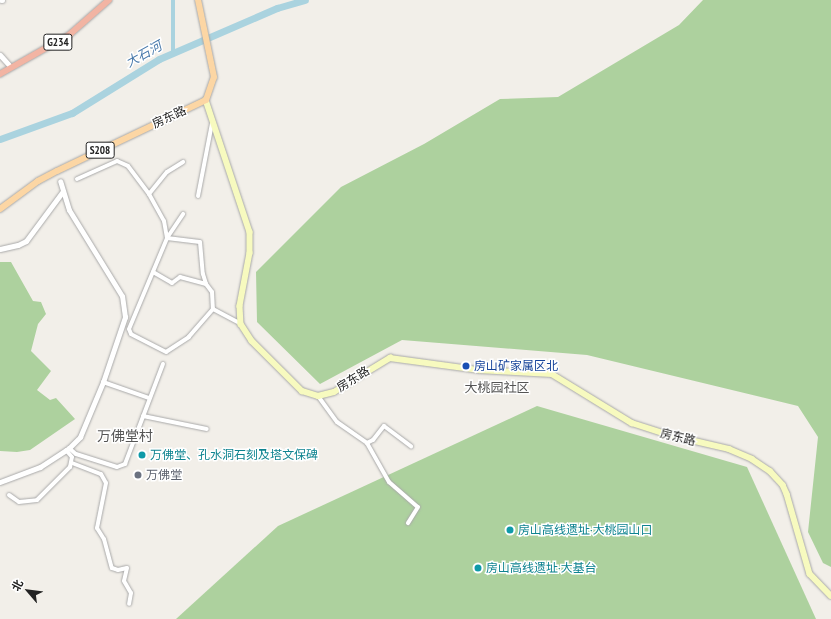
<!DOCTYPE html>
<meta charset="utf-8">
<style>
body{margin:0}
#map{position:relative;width:831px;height:619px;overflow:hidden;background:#f2efe9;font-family:"PT Sans Narrow","Noto Sans SC",sans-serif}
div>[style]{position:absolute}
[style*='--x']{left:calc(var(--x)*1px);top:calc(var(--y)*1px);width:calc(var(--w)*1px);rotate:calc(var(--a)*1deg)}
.forest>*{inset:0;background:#add19e}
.canal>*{height:4px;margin:-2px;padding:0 2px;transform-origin:2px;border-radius:2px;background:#aad3df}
.river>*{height:7px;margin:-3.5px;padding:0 3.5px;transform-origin:3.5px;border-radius:3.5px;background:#aad3df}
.roads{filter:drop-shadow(0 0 1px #a9a9a9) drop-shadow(0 0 1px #a9a9a9)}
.minor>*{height:4px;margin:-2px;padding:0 2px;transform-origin:2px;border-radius:2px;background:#fff}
.tertiary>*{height:5px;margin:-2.5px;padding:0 2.5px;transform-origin:2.5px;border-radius:2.5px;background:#fff}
.secondary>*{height:5.5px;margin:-2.75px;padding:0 2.75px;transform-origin:2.75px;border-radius:2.75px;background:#f7fabf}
.primary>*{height:6px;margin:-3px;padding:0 3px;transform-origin:3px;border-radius:3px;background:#fcd6a4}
.trunk>*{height:6px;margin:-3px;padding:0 3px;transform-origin:3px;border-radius:3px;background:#f2b4a3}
.dots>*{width:11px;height:11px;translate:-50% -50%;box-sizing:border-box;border:2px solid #fff;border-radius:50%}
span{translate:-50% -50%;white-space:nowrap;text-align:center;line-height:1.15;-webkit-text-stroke:3px #fff;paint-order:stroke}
.shield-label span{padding:1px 3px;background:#fff;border:1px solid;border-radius:3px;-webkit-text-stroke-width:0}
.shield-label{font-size:11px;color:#222;font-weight:700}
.street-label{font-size:12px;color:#222}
.transit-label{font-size:12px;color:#164399}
.left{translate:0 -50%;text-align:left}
.culture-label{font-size:12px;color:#0d838f}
.worship-label{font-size:12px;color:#5b616d}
.water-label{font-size:13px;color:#4a7aab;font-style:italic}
.neighbourhood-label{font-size:13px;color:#555}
.quarter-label{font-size:14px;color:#555}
.north{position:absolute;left:8px;top:571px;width:40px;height:40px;-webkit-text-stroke:3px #fff;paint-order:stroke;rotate:298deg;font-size:11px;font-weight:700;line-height:16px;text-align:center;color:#222}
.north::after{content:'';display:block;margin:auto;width:14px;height:18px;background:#222;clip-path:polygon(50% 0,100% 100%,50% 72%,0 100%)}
</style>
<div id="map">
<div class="forest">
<i style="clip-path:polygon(703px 0,831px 0,831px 567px,823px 563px,808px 532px,818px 437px,798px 406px,587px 355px,402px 340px,320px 384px,257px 322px,256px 272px,341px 187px,424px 144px,500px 99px,558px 97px,679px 25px)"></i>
<i style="clip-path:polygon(0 262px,11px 262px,33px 301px,41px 302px,46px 314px,38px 324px,31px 351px,51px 371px,37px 390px,50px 400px,56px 398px,75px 419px,30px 450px,17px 452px,0 451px)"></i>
<i style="clip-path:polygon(537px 406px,747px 467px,816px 619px,176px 619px,278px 526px)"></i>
</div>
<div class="canal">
<i style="--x:173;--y:0;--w:53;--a:90"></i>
</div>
<div class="river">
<i style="--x:0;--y:139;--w:77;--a:-19.9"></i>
<i style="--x:72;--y:113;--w:102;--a:-31.8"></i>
<i style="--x:159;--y:59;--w:129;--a:-23.4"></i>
<i style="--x:277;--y:8;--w:29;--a:-16"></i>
</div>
<div class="roads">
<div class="minor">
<i style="--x:77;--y:179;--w:44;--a:-24.2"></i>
<i style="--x:117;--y:161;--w:12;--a:24"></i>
<i style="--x:128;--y:166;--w:35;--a:53"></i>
<i style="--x:149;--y:194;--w:31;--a:61"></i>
<i style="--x:164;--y:221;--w:17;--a:80"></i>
<i style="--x:149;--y:194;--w:28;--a:-51"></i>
<i style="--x:167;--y:172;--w:19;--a:-32"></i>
<i style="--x:198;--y:196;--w:74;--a:-79.1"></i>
<i style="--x:167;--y:238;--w:29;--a:-56"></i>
<i style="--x:153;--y:272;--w:22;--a:30"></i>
<i style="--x:172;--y:283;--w:10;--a:-37"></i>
<i style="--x:180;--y:277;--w:27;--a:15"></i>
<i style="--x:213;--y:309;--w:37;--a:131"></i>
<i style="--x:189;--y:337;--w:27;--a:147"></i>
<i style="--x:166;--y:352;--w:39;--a:-153"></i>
<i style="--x:131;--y:334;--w:5;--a:-112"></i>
<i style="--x:129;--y:329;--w:99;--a:-67.3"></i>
<i style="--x:167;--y:238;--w:33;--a:7"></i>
<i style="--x:200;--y:242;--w:32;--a:85"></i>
<i style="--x:203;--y:274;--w:10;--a:73"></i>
<i style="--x:206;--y:284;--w:10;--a:53"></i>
<i style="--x:212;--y:292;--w:17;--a:87"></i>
<i style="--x:213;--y:309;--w:32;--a:28"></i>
<i style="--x:103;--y:382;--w:49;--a:19.2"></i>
<i style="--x:318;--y:396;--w:32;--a:54"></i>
<i style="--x:337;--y:422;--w:37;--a:35"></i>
<i style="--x:367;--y:443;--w:45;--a:60.6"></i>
<i style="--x:389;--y:482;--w:38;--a:41"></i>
<i style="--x:418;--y:507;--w:19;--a:122"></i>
<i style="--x:143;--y:416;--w:65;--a:11.5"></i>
<i style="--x:367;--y:443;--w:7;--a:-27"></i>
<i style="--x:373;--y:440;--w:18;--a:-52"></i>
<i style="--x:384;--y:426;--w:34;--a:37"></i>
<i style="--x:69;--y:448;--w:9;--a:41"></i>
<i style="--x:76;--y:454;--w:43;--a:17.6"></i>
<i style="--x:117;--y:467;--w:9;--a:-21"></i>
<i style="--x:125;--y:464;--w:107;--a:-69.2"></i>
<i style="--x:72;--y:463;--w:31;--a:21"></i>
<i style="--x:101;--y:474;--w:10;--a:61"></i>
<i style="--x:106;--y:483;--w:46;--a:101.3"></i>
<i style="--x:97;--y:528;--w:13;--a:58"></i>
<i style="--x:104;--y:539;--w:30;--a:75"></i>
<i style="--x:112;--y:568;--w:6;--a:18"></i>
<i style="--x:118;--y:570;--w:9;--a:-13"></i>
<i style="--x:127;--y:568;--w:13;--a:103"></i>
<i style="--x:124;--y:581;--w:14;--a:60"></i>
<i style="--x:131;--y:593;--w:11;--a:100"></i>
<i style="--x:9;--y:495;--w:12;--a:35"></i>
<i style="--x:19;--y:502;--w:18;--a:-6"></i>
<i style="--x:37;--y:500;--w:47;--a:-45"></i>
<i style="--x:70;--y:467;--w:10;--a:-79"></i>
<i style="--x:72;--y:457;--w:9;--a:-131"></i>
</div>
<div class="tertiary">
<i style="--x:1;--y:0;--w:1;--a:0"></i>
<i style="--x:0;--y:55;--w:13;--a:48"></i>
<i style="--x:0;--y:249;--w:18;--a:-13"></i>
<i style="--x:18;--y:245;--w:9;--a:-27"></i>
<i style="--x:26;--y:241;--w:62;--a:-53.5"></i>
<i style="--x:0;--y:482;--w:43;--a:-20.6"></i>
<i style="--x:40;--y:467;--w:35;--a:-33"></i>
<i style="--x:69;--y:448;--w:16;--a:-45"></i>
<i style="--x:80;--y:437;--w:60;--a:-67.3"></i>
<i style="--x:103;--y:382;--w:69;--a:-71.3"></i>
<i style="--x:125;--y:317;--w:21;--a:-98"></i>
<i style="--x:122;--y:296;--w:101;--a:-121.6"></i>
<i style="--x:69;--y:210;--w:30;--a:-107"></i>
</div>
<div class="secondary">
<i style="--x:206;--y:100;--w:139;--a:71.6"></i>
<i style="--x:250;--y:232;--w:21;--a:90"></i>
<i style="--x:250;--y:253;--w:54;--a:100.7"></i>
<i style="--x:240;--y:306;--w:18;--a:87"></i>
<i style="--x:241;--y:324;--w:20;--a:57"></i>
<i style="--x:252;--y:341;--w:71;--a:45"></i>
<i style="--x:302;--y:391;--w:17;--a:17"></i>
<i style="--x:318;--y:396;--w:16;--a:-14"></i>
<i style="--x:334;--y:392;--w:66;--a:-31.3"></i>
<i style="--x:390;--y:358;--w:90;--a:7.7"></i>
<i style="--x:479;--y:370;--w:73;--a:3.1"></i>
<i style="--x:552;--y:374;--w:94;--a:31.5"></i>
<i style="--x:632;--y:423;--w:39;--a:18"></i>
<i style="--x:669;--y:435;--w:62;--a:13.1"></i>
<i style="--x:729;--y:449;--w:25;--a:23"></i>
<i style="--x:752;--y:459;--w:22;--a:34"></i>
<i style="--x:770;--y:471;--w:19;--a:47"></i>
<i style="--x:783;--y:485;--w:10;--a:66"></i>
<i style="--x:787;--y:494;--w:83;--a:74"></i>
<i style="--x:810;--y:574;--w:30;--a:46"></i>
</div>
<div class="primary">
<i style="--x:0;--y:209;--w:47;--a:-36.4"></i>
<i style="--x:38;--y:181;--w:21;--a:-28"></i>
<i style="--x:57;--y:171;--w:165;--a:-25.5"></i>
<i style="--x:206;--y:100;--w:24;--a:-71"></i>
<i style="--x:214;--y:77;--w:79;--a:-101.7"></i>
</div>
<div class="trunk">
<i style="--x:0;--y:74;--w:79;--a:-29.5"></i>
<i style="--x:69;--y:35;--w:53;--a:-41.2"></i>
</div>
</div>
<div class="dots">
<i style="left:466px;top:366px;background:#1a4fb4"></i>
<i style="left:142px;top:455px;background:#0f9aa8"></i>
<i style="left:138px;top:475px;background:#6b7280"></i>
<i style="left:510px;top:530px;background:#0f9aa8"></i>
<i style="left:478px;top:568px;background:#0f9aa8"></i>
</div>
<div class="shield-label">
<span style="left:58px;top:42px">G234</span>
<span style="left:100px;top:150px">S208</span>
</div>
<div class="street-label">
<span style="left:169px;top:117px;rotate:-25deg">房东路</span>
<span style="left:353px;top:379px;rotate:-32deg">房东路</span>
<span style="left:678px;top:437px;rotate:14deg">房东路</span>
</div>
<div class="transit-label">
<span class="left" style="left:474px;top:366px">房山矿家属区北</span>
</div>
<div class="culture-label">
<span class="left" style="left:150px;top:455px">万佛堂、孔水洞石刻及塔文保碑</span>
<span class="left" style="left:518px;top:530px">房山高线遗址·大桃园山口</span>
<span class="left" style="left:486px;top:568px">房山高线遗址·大基台</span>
</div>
<div class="worship-label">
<span class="left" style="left:146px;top:475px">万佛堂</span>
</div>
<div class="water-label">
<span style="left:144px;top:55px;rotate:-29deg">大石河</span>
</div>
<div class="neighbourhood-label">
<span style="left:497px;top:388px">大桃园社区</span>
</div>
<div class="quarter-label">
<span style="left:125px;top:436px">万佛堂村</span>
</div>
<div class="north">北</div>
</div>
